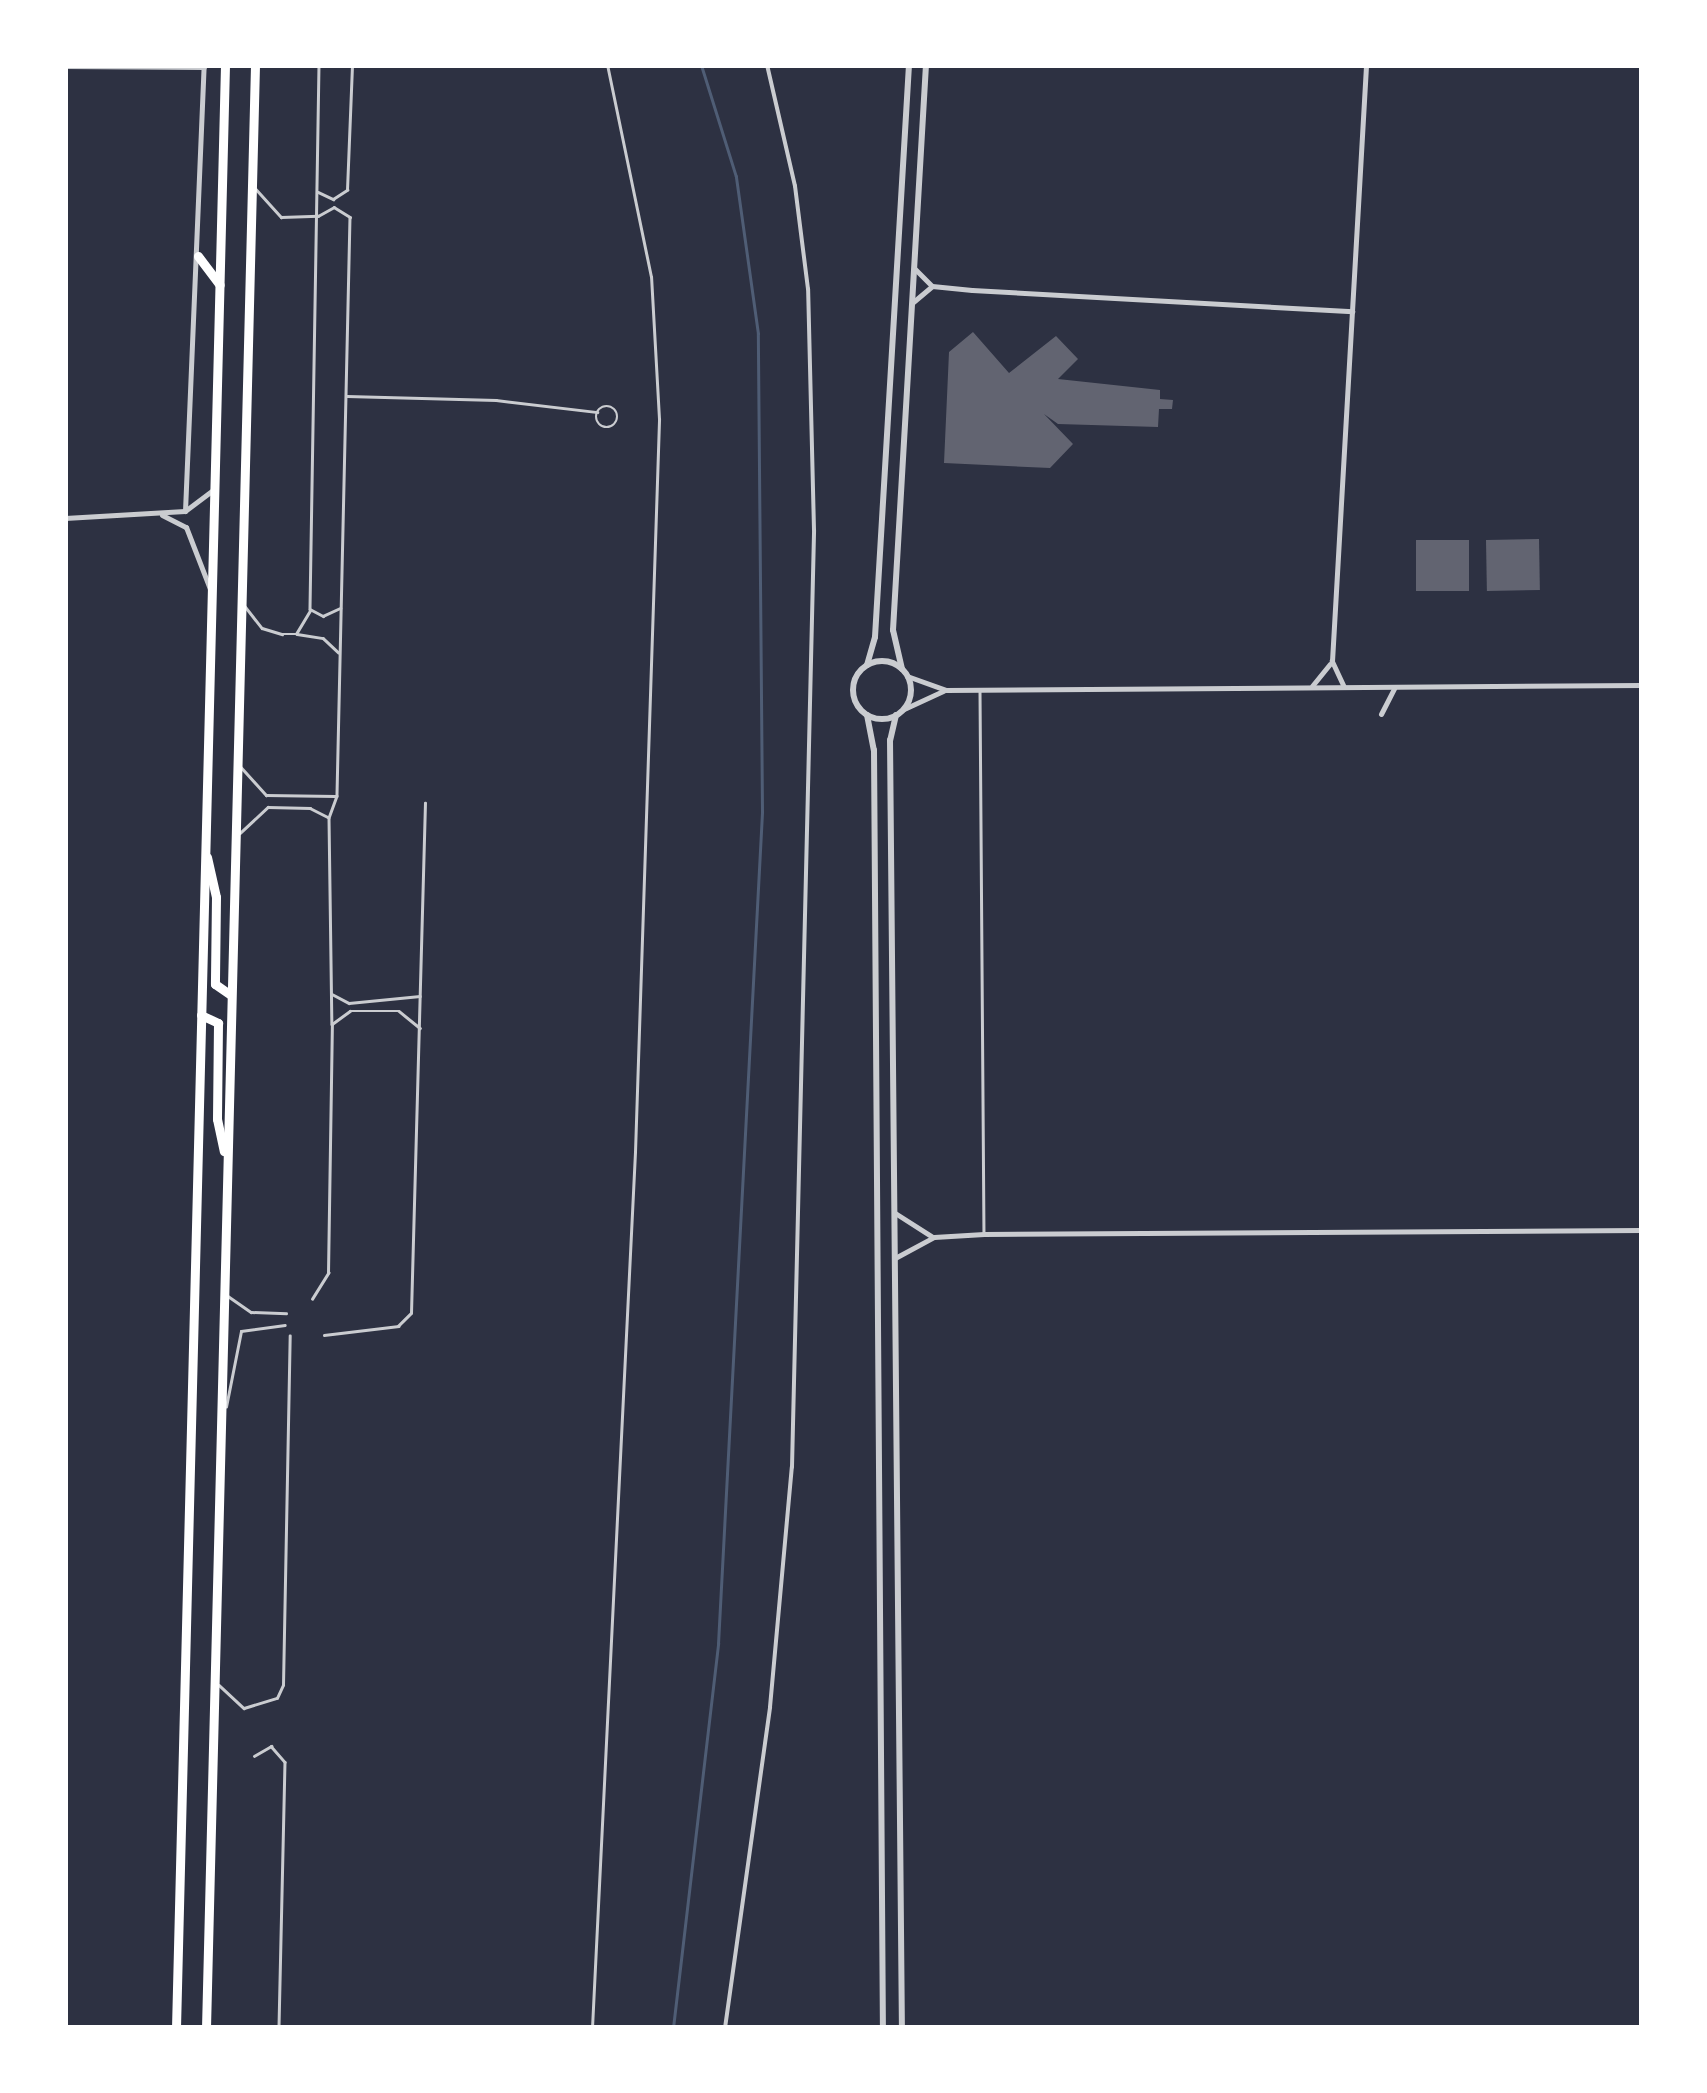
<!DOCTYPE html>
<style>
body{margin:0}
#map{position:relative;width:1707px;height:2093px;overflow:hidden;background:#2d3142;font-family:Lato,sans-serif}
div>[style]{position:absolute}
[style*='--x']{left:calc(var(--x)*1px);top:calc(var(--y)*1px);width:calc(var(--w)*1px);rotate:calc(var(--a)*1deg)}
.stream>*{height:2.5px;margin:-1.25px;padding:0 1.25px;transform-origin:1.25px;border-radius:1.25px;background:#4f5d75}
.building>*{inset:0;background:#626471;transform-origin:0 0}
.service>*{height:2.5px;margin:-1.25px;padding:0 1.25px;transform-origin:1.25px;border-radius:1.25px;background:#caccd0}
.service>.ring{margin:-1.25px;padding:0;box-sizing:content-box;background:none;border:2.5px solid #caccd0;border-radius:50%}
.pedestrian>*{height:4px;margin:-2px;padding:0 2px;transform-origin:2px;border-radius:2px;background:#caccd0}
.minor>*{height:5px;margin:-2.5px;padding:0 2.5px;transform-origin:2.5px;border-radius:2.5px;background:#caccd0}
.tertiary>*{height:6px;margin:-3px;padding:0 3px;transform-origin:3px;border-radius:3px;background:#caccd0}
.tertiary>.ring{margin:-3px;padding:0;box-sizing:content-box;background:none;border:6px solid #caccd0;border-radius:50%}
.primary>*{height:9px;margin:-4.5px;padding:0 4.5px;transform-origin:4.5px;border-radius:4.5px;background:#fff}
span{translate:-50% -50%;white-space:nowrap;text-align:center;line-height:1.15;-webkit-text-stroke:10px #fff;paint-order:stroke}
.frame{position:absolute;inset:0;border:68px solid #fff;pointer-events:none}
</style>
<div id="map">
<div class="stream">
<i style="--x:673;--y:2028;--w:387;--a:-83.3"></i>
<i style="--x:718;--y:1644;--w:833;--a:-86.97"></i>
<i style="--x:762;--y:812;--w:478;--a:-90.5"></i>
<i style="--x:758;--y:334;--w:159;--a:-98"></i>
<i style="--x:736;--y:177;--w:117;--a:-107.4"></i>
</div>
<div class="building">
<i style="clip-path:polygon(973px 332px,1009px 373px,1056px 336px,1078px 359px,1058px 379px,1160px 390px,1160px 399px,1173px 400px,1172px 409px,1159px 409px,1158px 427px,1058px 424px,1044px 414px,1073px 444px,1050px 468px,944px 463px,949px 352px)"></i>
<i style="left:1539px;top:539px;width:51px;height:53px;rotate:89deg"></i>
<i style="left:1469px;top:540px;width:51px;height:53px;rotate:90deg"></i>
</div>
<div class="service">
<i style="--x:319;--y:65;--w:544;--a:90.95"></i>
<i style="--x:310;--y:609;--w:15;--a:28"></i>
<i style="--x:323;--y:616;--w:19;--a:-25"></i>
<i style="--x:256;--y:189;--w:38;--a:48"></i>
<i style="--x:281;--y:217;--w:37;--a:-2"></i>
<i style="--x:318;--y:216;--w:18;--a:-29"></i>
<i style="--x:334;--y:207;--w:19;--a:32"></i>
<i style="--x:350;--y:217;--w:579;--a:91.29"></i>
<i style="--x:337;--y:796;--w:23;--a:110"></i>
<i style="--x:329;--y:818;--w:206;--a:89.2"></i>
<i style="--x:318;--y:192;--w:17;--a:25"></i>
<i style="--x:333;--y:199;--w:17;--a:-33"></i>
<i style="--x:347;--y:190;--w:125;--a:-87.7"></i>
<i style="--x:347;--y:396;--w:149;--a:1.5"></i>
<i style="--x:496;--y:400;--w:102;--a:6.8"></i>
<i class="ring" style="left:596px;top:406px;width:19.5px;height:19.5px"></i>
<i style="--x:244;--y:605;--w:29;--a:52"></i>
<i style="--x:262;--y:628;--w:21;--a:17"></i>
<i style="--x:282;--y:634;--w:14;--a:0"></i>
<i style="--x:296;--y:634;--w:27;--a:-59"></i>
<i style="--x:297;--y:634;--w:26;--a:9"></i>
<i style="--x:323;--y:638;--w:21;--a:43"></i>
<i style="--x:980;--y:691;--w:542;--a:89.58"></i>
<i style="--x:241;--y:767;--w:38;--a:48"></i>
<i style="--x:266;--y:795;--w:69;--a:0.8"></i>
<i style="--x:240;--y:833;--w:38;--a:-43"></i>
<i style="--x:268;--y:807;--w:42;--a:1.4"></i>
<i style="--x:310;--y:808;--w:20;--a:27"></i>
<i style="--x:332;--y:994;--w:19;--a:28"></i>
<i style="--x:349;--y:1003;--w:71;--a:-5.6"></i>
<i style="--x:228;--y:1296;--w:28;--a:35"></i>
<i style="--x:251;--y:1312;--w:35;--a:2"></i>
<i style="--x:312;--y:1299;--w:31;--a:-58"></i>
<i style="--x:328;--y:1273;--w:249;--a:-89.1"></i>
<i style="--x:332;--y:1024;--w:22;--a:-36"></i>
<i style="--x:350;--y:1011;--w:49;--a:0"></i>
<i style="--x:399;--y:1011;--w:27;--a:39"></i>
<i style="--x:324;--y:1335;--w:75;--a:-6.9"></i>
<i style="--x:398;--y:1326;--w:18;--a:-45"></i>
<i style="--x:411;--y:1313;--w:510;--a:-88.43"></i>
<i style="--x:226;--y:1407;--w:77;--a:-78.8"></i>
<i style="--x:241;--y:1331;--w:44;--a:-7.8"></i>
<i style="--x:219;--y:1685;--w:34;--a:43"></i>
<i style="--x:244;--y:1708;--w:34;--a:-17"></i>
<i style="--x:277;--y:1698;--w:14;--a:-65"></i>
<i style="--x:283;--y:1685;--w:349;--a:-88.9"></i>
<i style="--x:254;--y:1756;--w:20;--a:-30"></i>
<i style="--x:271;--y:1746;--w:21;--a:49"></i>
<i style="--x:285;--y:1762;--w:266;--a:91.3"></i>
<i style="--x:592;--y:2028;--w:877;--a:-87.19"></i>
<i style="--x:635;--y:1152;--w:733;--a:-88.12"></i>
<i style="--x:659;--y:419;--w:142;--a:-93.2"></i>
<i style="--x:651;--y:277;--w:217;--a:-101.7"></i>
</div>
<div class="pedestrian">
<i style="--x:725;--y:2028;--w:324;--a:-82"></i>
<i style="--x:770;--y:1707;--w:241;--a:-84.8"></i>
<i style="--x:792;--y:1467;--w:937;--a:-88.65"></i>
<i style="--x:814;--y:530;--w:241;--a:-91.4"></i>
<i style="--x:808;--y:289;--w:104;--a:-97.2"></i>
<i style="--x:795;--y:186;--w:124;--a:-103"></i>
</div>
<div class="minor">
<i style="--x:65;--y:66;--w:139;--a:0.4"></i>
<i style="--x:914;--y:268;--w:25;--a:45"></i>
<i style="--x:932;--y:286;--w:40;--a:5.7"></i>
<i style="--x:972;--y:290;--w:381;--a:3.2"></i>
<i style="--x:912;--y:303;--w:26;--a:-40"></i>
<i style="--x:185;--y:511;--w:446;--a:-87.6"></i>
<i style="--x:162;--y:515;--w:27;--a:27"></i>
<i style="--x:186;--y:527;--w:66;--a:68.8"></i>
<i style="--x:65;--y:518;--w:120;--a:-3.3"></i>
<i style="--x:185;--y:511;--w:35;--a:-37"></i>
<i style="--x:907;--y:676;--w:41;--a:19.7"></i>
<i style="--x:946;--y:690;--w:696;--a:-0.41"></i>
<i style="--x:1312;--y:686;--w:28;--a:-51"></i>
<i style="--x:1344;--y:687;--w:29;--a:-115"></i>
<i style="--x:1332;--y:661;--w:597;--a:-86.73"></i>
<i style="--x:904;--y:709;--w:43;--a:-24.8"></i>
<i style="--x:1381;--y:714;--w:30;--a:-63"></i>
<i style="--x:895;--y:1213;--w:43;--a:32.6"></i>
<i style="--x:895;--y:1258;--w:44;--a:-28.3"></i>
<i style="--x:934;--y:1237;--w:50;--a:-3.4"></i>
<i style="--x:984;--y:1234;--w:658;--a:-0.35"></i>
</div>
<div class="tertiary">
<i class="ring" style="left:853px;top:661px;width:52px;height:52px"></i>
<i style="--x:867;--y:665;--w:29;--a:-74"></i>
<i style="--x:875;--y:637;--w:573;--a:-86.6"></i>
<i style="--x:902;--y:669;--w:40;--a:-103"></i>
<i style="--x:893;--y:630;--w:566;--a:-86.66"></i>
<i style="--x:867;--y:715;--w:36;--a:79"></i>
<i style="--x:874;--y:750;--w:1278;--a:89.6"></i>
<i style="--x:896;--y:715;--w:26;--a:103"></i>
<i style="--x:890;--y:740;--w:1288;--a:89.47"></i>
</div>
<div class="primary">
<i style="--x:198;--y:256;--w:36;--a:53"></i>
<i style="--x:207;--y:857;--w:41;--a:77.3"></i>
<i style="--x:216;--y:897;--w:87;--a:90.7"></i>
<i style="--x:215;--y:984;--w:19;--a:35"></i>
<i style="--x:201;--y:1015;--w:19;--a:25"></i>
<i style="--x:218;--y:1023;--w:96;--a:90.6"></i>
<i style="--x:217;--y:1119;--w:33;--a:78"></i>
<i style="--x:176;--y:2028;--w:1964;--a:-88.57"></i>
<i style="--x:206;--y:2028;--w:1964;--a:-88.57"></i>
</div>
<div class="frame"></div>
</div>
